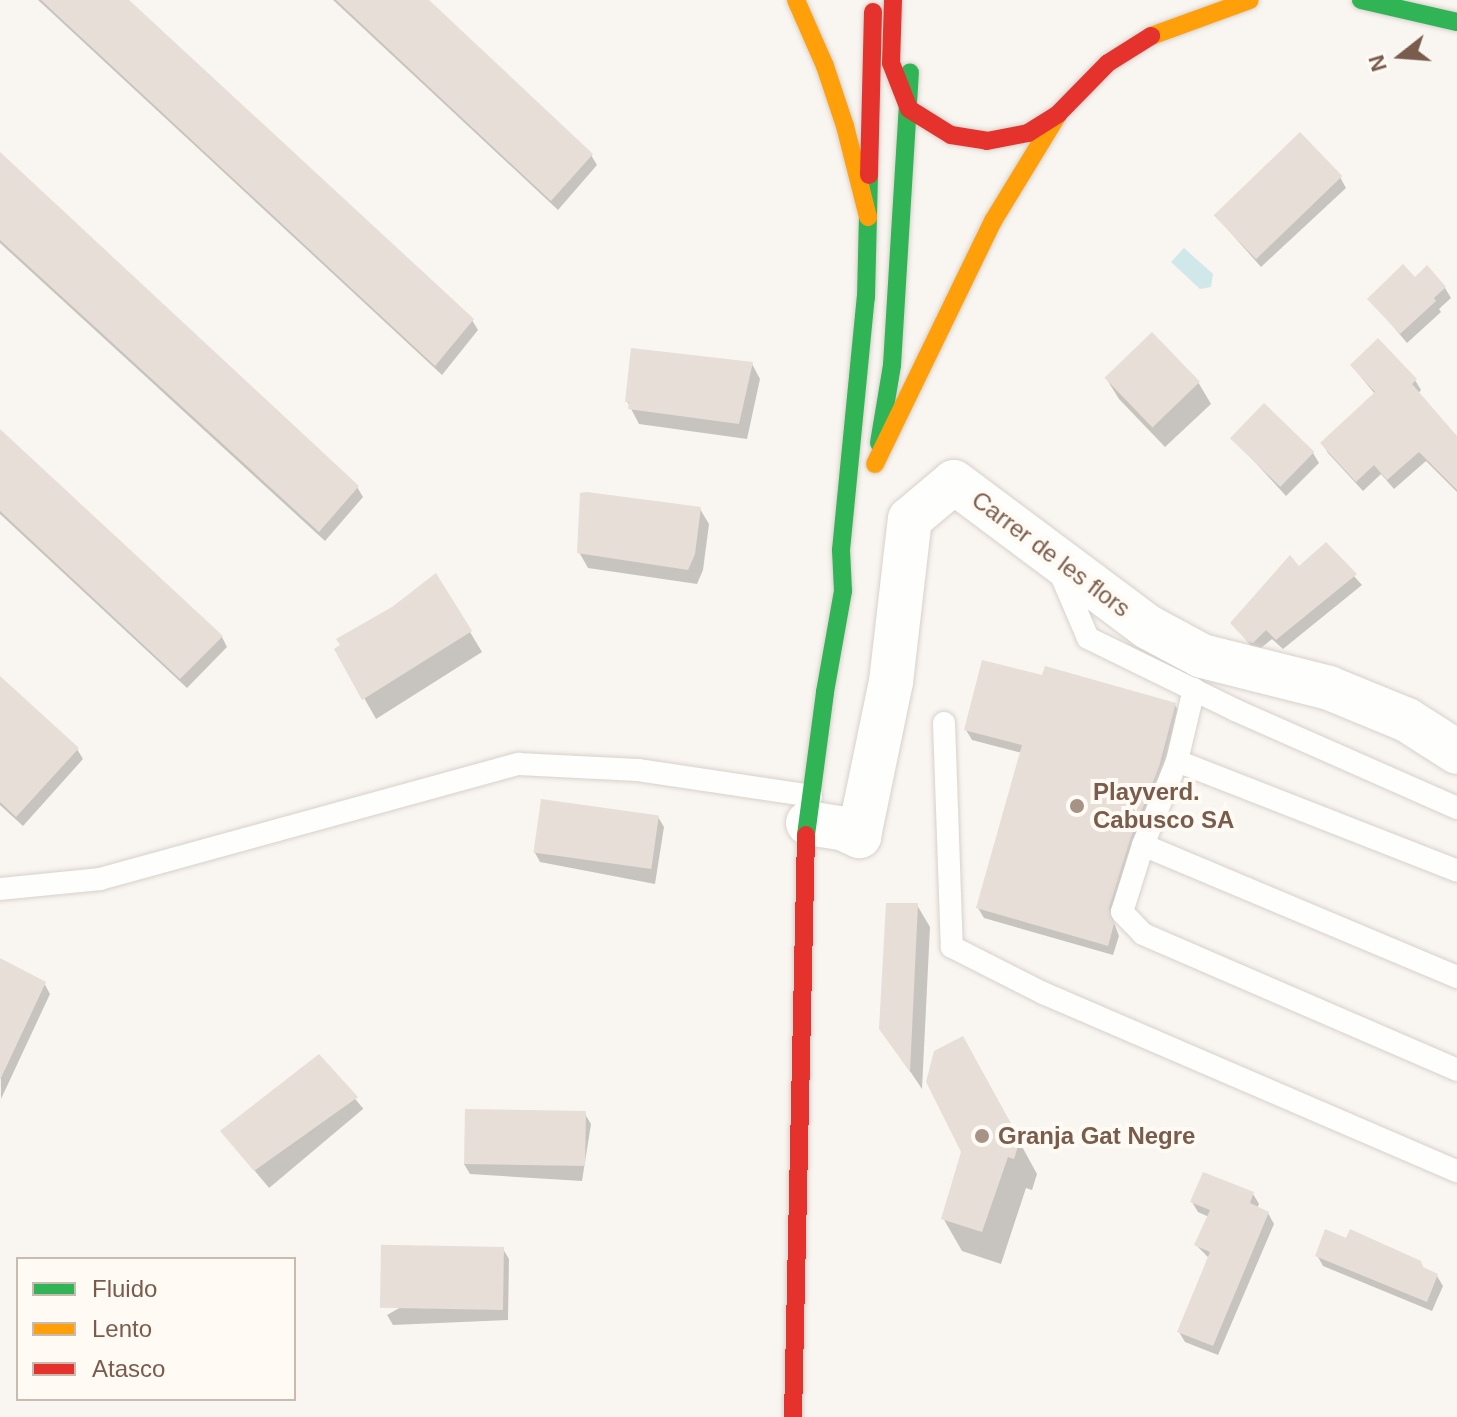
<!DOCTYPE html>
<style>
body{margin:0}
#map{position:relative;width:1457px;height:1417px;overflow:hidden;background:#f9f5f0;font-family:Arial,sans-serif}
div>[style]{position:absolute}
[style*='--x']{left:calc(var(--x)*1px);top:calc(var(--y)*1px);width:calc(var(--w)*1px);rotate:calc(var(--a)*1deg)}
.water>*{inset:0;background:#d0e8ea}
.shadow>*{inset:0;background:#0003;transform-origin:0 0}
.building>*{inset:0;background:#e6ded7;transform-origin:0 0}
.roads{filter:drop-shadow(0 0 2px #d7d1cb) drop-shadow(0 0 2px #d7d1cb)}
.lane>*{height:22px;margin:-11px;padding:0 11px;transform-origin:11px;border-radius:11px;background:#fefefd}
.street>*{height:44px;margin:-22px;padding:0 22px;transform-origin:22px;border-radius:22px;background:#fefefd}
.fast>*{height:18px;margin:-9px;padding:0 9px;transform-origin:9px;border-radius:9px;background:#30b455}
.slow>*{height:18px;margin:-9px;padding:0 9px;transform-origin:9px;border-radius:9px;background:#ff9f0a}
.jam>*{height:18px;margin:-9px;padding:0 9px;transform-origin:9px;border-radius:9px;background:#e5322d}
.dots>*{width:22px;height:22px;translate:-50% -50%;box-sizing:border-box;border:4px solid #fffaf3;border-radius:50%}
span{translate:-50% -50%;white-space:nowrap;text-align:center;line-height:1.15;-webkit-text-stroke:8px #fffaf3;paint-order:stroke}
.street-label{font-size:24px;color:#7a5c4d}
.poi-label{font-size:24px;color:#7a5c4d;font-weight:700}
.left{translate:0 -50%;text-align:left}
.legend{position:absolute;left:16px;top:1257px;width:280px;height:144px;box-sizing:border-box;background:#fffaf3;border:2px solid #cabbb1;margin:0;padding:10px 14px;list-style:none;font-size:24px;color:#7a5c4d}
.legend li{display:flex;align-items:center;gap:16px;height:40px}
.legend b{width:40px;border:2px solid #cabbb1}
.north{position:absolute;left:1361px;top:16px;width:80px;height:80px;-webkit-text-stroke:6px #fffaf3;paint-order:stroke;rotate:253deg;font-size:22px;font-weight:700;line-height:32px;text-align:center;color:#7a5c4d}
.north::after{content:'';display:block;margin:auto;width:28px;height:36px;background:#7a5c4d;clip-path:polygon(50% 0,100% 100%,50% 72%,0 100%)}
</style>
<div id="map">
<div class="water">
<i style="clip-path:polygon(1184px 248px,1213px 274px,1211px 287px,1200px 289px,1171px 262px)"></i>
</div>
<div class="shadow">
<i style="clip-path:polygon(38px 0,127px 0,472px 320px,478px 330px,442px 375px)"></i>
<i style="clip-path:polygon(333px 0,426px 0,591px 155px,597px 165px,558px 210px)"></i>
<i style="clip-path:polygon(0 155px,357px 487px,363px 497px,325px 541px,0 243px)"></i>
<i style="clip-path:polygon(1340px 177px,1346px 188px,1261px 267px,1215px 215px)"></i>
<i style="clip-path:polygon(1415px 279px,1445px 288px,1451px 298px,1439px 309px,1441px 312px,1407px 343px,1370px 299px)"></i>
<i style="clip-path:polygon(752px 364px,760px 379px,747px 439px,639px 424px,627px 401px)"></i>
<i style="clip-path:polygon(1352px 366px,1415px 380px,1421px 390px,1418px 394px,1457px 439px,1457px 492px,1426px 461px,1394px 489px,1381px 474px,1363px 491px,1328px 453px,1322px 443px,1375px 394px)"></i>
<i style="clip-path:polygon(1106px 378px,1198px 382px,1211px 404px,1165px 447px,1119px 399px)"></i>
<i style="clip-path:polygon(0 432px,222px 637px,227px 647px,187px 688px,0 514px)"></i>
<i style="clip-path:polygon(1233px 438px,1313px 453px,1319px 463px,1286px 496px)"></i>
<i style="clip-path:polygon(700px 509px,709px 524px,703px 570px,697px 584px,588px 568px,579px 552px)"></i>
<i style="clip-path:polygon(1326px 545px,1362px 585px,1283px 649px,1272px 639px,1256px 652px,1232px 623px)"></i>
<i style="clip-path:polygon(470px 632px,482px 652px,376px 719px,337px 650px)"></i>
<i style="clip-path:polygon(0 679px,77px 749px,83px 759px,23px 826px,0 805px)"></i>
<i style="clip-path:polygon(1175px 705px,1181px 715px,1113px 920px,1119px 936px,1113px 955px,984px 918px,978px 908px,1022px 753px,972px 740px,966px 730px)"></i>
<i style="clip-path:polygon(658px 817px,664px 827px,655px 884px,540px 862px,534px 851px)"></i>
<i style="clip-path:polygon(917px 905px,930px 927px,922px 1089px,881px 1028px)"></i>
<i style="clip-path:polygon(0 960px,44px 983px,50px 994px,1px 1099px)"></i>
<i style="left:319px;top:1056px;width:69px;height:123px;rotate:50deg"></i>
<i style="clip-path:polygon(981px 1071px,1037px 1174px,1032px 1190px,1026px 1188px,1001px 1264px,962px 1251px,943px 1218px,964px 1152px)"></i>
<i style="clip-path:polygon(585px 1114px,591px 1124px,582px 1181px,470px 1174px,464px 1164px)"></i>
<i style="clip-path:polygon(1253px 1194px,1259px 1204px,1257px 1208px,1268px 1213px,1274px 1224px,1218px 1355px,1185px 1342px,1179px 1332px,1209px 1258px,1196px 1245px,1209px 1217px,1198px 1212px,1192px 1202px)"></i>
<i style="clip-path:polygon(503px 1249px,509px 1259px,508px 1320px,393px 1325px,387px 1315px)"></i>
<i style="clip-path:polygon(1317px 1255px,1424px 1270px,1437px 1276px,1443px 1286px,1432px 1311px,1323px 1266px)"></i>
</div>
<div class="building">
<i style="clip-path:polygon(41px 0,129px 0,474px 319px,435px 366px)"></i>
<i style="clip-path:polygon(336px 0,429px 0,593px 154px,551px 201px)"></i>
<i style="left:1300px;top:132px;width:61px;height:120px;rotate:46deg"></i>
<i style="clip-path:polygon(0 152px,359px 486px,319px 532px,0 240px)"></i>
<i style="clip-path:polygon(1403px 264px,1415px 277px,1427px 265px,1446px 287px,1434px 298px,1436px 301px,1400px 334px,1367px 299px)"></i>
<i style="left:1152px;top:332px;width:69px;height:66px;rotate:46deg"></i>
<i style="clip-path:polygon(1378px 338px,1417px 379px,1412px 384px,1457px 436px,1457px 490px,1419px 452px,1387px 480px,1374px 465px,1356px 482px,1320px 443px,1375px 392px,1350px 365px)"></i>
<i style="clip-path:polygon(631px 348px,753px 362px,739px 424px,628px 409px,629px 402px,625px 402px)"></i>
<i style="left:1264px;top:403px;width:70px;height:49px;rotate:44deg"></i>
<i style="clip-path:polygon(0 429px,223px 636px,180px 679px,0 511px)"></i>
<i style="clip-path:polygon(587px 492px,701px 507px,695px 554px,688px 570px,577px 553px,580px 493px)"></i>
<i style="clip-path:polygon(1326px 542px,1357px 574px,1276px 640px,1266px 630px,1253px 643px,1248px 642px,1230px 623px,1290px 555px,1299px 566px)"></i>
<i style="clip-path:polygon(436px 573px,472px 631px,362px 700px,334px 649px,340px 645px,336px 639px,392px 607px)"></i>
<i style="clip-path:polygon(982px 660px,1042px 675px,1045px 666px,1176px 703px,1159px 767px,1130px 840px,1109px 908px,1114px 924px,1108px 946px,976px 908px,1022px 745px,964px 730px)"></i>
<i style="clip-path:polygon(0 676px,79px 748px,16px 817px,0 802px)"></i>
<i style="left:541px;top:799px;width:119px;height:54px;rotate:8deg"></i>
<i style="clip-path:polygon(886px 903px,918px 903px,910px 1072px,879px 1029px)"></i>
<i style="clip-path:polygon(0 958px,46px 982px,0 1080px)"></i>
<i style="clip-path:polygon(963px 1036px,1020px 1140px,1014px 1159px,1008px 1157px,982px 1232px,941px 1219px,961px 1152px,926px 1082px,934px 1051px)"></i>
<i style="clip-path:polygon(319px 1054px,358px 1097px,254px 1171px,220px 1131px)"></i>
<i style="left:465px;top:1109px;width:121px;height:55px;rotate:1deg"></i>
<i style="clip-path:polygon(1203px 1172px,1254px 1192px,1250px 1203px,1269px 1212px,1213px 1346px,1177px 1332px,1210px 1252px,1194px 1245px,1210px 1210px,1190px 1202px)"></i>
<i style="clip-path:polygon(1325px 1229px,1346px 1238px,1350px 1229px,1421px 1261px,1423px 1267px,1438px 1274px,1427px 1302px,1315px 1256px)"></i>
<i style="left:504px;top:1247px;width:63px;height:123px;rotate:91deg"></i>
</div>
<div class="roads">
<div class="lane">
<i style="--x:1058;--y:568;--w:76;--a:66.8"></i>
<i style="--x:1088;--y:638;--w:164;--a:26.1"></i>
<i style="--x:1235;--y:710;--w:243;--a:23.8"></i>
<i style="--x:1194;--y:689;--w:74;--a:103.3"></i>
<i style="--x:1177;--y:761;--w:91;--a:112"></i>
<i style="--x:1143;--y:845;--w:70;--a:107.4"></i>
<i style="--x:1122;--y:912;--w:30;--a:46"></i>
<i style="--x:1143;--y:934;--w:342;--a:23.4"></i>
<i style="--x:944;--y:723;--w:224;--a:88"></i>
<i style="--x:952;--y:947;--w:102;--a:26.8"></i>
<i style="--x:1043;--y:993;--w:451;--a:23.3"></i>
<i style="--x:1177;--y:761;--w:301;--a:21.4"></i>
<i style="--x:1143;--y:845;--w:341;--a:22.8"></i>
<i style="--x:0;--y:889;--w:100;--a:-5.7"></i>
<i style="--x:100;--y:879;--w:434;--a:-15.4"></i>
<i style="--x:518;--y:764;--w:120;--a:2.9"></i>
<i style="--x:638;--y:770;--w:175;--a:8.5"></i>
</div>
<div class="street">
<i style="--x:808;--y:823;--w:36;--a:9"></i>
<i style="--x:844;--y:829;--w:17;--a:25"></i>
<i style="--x:859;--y:836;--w:157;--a:-78.3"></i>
<i style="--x:891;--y:682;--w:164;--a:-83.4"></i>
<i style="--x:910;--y:519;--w:57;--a:-40.1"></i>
<i style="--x:954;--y:482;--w:242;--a:36.8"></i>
<i style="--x:1148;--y:627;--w:61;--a:28.2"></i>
<i style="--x:1202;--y:656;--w:131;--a:14.1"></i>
<i style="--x:1329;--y:688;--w:84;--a:22.3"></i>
<i style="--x:1407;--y:720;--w:59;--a:32.6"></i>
</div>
<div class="fast">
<i style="--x:1361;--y:0;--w:98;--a:12.9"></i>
<i style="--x:879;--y:443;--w:79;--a:-80.5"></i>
<i style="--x:892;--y:365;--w:293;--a:-86.5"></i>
<i style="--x:806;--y:835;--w:144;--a:-82.4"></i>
<i style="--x:825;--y:692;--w:103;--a:-79.9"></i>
<i style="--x:843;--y:591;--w:41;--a:-92.8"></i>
<i style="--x:841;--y:550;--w:254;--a:-84.4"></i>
<i style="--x:866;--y:297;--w:122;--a:-88.6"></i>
</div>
<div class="slow">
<i style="--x:796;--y:0;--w:72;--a:66.3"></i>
<i style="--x:825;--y:66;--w:63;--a:71.6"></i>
<i style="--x:845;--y:126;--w:94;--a:75.8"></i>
<i style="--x:1151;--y:36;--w:105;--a:-20"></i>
<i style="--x:875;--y:464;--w:270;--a:-64.1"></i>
<i style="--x:993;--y:221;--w:123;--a:-58.6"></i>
</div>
<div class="jam">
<i style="--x:893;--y:0;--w:63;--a:91.8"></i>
<i style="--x:891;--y:63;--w:49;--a:68.6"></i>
<i style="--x:909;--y:109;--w:49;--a:31.8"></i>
<i style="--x:951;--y:135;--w:36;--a:9"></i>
<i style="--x:987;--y:141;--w:42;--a:-11"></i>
<i style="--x:1028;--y:133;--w:36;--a:-32"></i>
<i style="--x:1058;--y:114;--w:71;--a:-45.6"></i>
<i style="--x:1108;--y:63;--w:51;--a:-32.1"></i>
<i style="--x:869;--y:175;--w:163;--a:-88.6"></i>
<i style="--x:793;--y:1417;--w:582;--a:-88.72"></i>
</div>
</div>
<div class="dots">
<i style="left:1077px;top:806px;background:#a69286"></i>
<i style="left:982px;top:1136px;background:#a69286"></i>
</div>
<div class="street-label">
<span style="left:1051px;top:554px;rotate:37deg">Carrer de les flors</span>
</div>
<div class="poi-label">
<span class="left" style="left:1093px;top:806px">Playverd.<br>Cabusco SA</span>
<span class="left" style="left:998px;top:1136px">Granja Gat Negre</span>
</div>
<ul class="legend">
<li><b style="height:10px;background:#30b455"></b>Fluido</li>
<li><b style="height:10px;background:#ff9f0a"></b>Lento</li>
<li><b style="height:10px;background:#e5322d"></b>Atasco</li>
</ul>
<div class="north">N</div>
</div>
